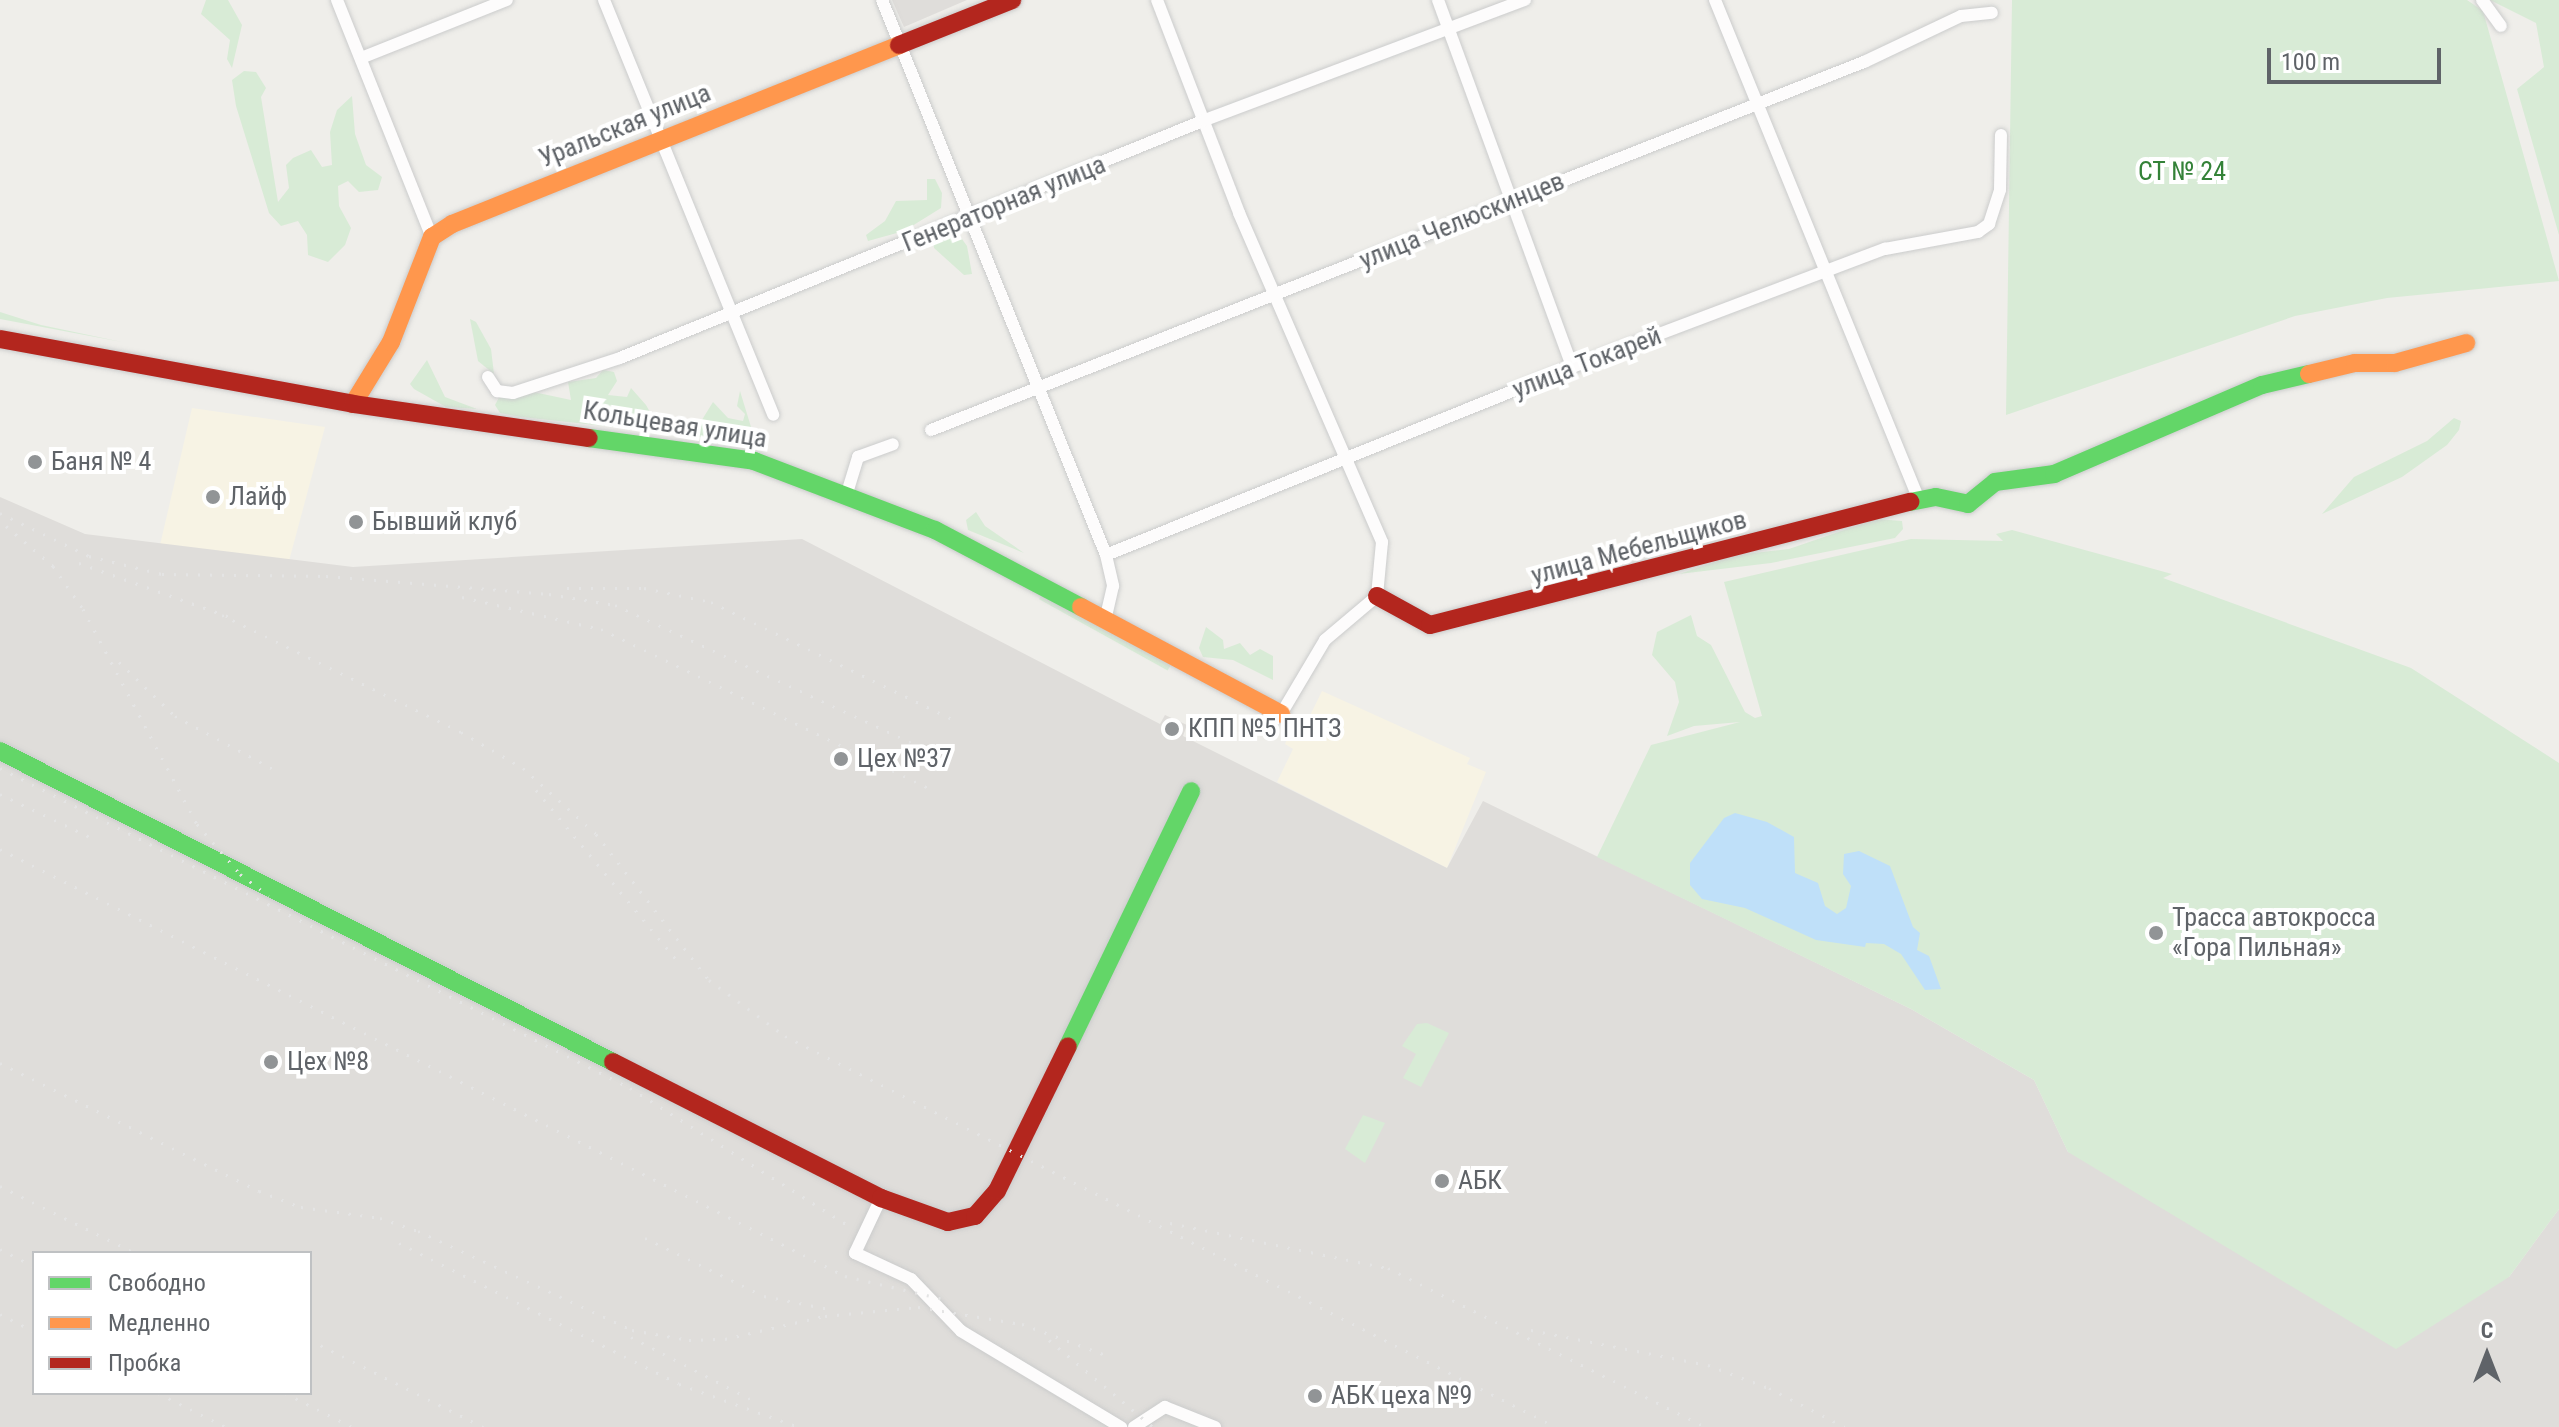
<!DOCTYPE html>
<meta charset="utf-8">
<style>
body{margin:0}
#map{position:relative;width:2559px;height:1427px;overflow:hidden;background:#efeeea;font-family:"Roboto Condensed",sans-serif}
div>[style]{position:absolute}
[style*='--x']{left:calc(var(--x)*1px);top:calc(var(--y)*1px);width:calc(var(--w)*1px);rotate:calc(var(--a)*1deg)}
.commercial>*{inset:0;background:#f7f3e4}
.industrial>*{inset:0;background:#dfddda}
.green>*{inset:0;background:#d8ebd6;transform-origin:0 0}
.water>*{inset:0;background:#bfe0f9}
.roads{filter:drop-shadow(0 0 2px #cbcccc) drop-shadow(0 0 2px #cbcccc)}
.street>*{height:12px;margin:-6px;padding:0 6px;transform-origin:6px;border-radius:6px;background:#fdfcfc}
.fast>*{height:18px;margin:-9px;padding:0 9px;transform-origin:9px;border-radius:9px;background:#63d668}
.slow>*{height:18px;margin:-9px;padding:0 9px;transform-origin:9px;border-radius:9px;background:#ff974d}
.jam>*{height:18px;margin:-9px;padding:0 9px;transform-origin:9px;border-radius:9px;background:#b3261e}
.rail>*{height:3px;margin-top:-1.5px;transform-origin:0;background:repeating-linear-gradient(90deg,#e4e4e4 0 2px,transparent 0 12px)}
.dots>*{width:22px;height:22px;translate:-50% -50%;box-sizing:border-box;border:4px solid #fff;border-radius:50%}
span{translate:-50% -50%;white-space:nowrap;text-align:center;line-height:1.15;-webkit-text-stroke:8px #fff;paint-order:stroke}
.street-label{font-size:26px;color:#5f6368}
.park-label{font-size:26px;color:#348238}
.poi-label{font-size:26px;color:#5f6368}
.left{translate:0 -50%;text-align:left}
.legend{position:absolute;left:32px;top:1251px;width:280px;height:144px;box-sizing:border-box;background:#fff;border:2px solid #bfc1c3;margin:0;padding:10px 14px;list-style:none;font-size:24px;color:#5f6368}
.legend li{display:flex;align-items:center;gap:16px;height:40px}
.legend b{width:40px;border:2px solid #bfc1c3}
.north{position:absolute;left:2447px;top:1315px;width:80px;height:80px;-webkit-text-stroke:6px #fff;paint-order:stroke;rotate:0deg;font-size:22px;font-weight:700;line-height:32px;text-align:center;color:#5f6368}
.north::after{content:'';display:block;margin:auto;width:28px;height:36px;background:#5f6368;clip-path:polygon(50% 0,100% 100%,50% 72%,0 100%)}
.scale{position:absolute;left:2267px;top:48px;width:174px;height:36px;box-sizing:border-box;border:4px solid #5f6368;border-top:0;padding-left:10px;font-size:24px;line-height:28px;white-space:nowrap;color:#5f6368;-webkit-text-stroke:6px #fff;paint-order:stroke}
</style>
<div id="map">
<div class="commercial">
<i style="clip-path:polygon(192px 408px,325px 427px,289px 561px,160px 545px)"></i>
<i style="clip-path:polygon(1322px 691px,1470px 758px,1467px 764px,1486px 772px,1447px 868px,1277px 782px,1293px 749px,1285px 744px,1291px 731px,1300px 736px)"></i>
</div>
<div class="industrial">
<i style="clip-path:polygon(892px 0,967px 0,904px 27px)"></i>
<i style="clip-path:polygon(evenodd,0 497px,85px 534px,353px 567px,802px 539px,1160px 724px,1165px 715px,1187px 725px,1183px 736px,1447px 868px,1483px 801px,1911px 1009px,2034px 1080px,2068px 1152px,2509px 1277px,2559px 1209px,2559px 1427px,0 1427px,0 497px,34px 1253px,310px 1253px,310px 1393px,34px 1393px,34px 1253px)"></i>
</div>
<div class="green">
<i style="clip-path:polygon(206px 0,228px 0,242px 25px,232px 68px,227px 59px,230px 40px,201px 14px)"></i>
<i style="clip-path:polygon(2012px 0,2467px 0,2483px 11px,2559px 281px,2387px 298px,2295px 316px,2006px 415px)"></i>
<i style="clip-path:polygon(2490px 0,2559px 0,2559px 235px,2517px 89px,2544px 67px,2536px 23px)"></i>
<i style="clip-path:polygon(244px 71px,256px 72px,266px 88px,261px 97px,278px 202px,289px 188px,286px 165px,293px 158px,311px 150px,322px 167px,332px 165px,330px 132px,337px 110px,352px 96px,355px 134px,366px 165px,382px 177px,378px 190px,359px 192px,348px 181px,338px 186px,339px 206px,351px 228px,345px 245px,328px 262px,308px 255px,307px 235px,298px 221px,281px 226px,269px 213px,236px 106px,232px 80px)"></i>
<i style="clip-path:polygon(927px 179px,935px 179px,942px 193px,941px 208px,904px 231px,868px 241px,866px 235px,885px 221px,896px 201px,927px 200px)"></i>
<i style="clip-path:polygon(948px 232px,959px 235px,967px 246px,972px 274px,964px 275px,934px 248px,933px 239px)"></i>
<i style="clip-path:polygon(0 312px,41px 325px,122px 342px,0 319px)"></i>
<i style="clip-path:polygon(470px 319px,476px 322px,491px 349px,494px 374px,478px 361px)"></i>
<i style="clip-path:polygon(427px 360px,445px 397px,477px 409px,446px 407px,414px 389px,410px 384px)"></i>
<i style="clip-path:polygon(603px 370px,614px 372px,617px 381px,608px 395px,627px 397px,631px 388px,646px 405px,654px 419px,652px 431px,521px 417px,500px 413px,495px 405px,501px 394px,529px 391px,571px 400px,568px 382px,596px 378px)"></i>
<i style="clip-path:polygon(740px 391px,755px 440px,767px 446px,692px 436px,713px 402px,728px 418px,743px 421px,745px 414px,737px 406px)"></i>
<i style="clip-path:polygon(2454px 418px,2461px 421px,2459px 430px,2447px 445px,2402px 477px,2322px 514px,2354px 477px,2427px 441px)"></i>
<i style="clip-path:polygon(976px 512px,985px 526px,1024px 553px,968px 530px,966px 520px)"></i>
<i style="clip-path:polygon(1876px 519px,1902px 521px,1903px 529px,1895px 538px,1771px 563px,1679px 574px,1735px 555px,1789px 549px)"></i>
<i style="clip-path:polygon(2012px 530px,2172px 574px,2163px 578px,2411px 668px,2559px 763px,2559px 1209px,2509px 1277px,2396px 1349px,2068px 1152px,2034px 1080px,1911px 1009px,1597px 857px,1651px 745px,1740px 722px,1694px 726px,1667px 736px,1679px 702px,1675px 682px,1652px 655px,1657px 632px,1691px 615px,1697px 636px,1711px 645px,1745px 712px,1755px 718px,1762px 716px,1724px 582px,1911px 539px,2003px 541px,1996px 534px)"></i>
<i style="left:1042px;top:594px;width:147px;height:6px;rotate:29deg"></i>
<i style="clip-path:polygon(1206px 627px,1223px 640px,1224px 649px,1240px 643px,1250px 655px,1260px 649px,1273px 656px,1273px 680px,1233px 660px,1203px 657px,1199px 648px)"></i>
<i style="clip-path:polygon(1427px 1023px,1449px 1033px,1421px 1087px,1403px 1078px,1416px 1054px,1402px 1046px,1417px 1024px)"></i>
<i style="clip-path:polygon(1363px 1115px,1385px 1123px,1365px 1163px,1345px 1149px)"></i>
</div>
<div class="water">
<i style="clip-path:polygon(1735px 813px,1767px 822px,1794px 837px,1795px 873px,1818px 883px,1825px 906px,1837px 914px,1846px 908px,1851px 886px,1843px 874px,1844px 854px,1859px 851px,1890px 866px,1913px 927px,1920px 933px,1917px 950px,1929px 956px,1941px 989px,1925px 990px,1901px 954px,1884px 944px,1866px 943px,1865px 947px,1816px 940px,1745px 908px,1702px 899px,1690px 885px,1690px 863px,1724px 818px)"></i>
</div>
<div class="roads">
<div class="street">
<i style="--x:337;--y:0;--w:255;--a:68.2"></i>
<i style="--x:604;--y:0;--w:448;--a:67.8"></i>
<i style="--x:882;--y:0;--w:598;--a:68.02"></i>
<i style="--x:1106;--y:555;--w:32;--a:77"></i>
<i style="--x:1113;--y:586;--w:35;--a:103"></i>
<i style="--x:1157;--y:0;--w:228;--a:68.9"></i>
<i style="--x:1239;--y:213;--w:359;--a:66.5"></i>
<i style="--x:1382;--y:542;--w:54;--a:95.3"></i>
<i style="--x:1377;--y:596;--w:68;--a:139.8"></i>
<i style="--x:1325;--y:640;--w:86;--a:120.7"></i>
<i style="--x:1438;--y:0;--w:391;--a:69.9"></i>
<i style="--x:1715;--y:0;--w:540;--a:67.8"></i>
<i style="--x:2482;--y:0;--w:32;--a:54"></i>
<i style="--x:361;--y:58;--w:157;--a:-21.7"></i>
<i style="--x:488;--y:377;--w:17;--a:57"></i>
<i style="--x:497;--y:391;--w:16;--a:7"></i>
<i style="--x:513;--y:393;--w:113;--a:-18.1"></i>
<i style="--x:620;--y:358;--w:632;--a:-22.14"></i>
<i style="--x:1205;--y:120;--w:342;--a:-20.6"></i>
<i style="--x:931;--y:430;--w:1003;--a:-21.53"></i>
<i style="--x:1864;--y:62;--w:107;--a:-25.4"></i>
<i style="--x:1961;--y:16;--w:31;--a:-6"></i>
<i style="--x:847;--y:493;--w:38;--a:-73"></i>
<i style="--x:858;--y:457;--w:37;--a:-20"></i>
<i style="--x:1106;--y:555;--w:502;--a:-21.97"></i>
<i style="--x:1572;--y:367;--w:335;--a:-20.7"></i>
<i style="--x:1885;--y:249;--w:95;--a:-10.4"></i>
<i style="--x:1978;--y:232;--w:14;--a:-36"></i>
<i style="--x:1989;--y:224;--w:36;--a:-72"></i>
<i style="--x:2000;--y:190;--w:55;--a:-89"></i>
<i style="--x:881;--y:1198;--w:61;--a:115.3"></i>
<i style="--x:855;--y:1253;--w:62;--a:24.9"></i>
<i style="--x:911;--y:1279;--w:72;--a:46.1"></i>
<i style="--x:961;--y:1331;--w:187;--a:31"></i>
<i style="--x:1134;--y:1427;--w:37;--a:-33"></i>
<i style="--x:1165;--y:1407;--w:54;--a:21.8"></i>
</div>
<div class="fast">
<i style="--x:589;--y:438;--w:167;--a:7.9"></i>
<i style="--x:754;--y:461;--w:194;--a:20.9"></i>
<i style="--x:935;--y:530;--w:165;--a:27.8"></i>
<i style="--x:1910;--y:502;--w:26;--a:-11"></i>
<i style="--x:1936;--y:497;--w:33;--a:12"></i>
<i style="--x:1968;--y:504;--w:35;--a:-39"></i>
<i style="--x:1995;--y:482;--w:60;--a:-7.7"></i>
<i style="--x:2054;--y:474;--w:226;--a:-23.2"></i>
<i style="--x:2262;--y:385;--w:48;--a:-13.2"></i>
<i style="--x:0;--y:751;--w:687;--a:26.9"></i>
<i style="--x:1068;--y:1046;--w:283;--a:-64.2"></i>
</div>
<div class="slow">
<i style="--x:2309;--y:374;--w:47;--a:-13.4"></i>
<i style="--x:2355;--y:363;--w:40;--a:0"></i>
<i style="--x:2395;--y:363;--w:74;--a:-15.7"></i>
<i style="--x:353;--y:404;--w:73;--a:-58.5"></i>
<i style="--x:391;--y:342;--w:113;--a:-68.7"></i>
<i style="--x:432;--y:237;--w:24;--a:-33"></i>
<i style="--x:452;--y:224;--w:482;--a:-21.8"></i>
<i style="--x:1081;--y:607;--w:227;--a:28.1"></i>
</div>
<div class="jam">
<i style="--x:899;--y:45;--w:122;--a:-21.7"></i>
<i style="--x:0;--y:339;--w:359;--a:10.4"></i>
<i style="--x:353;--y:404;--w:238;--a:8.2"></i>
<i style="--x:1377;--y:596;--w:60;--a:28.7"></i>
<i style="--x:1430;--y:625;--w:496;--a:-14.4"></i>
<i style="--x:613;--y:1062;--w:301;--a:26.9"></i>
<i style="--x:881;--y:1198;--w:71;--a:19.7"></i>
<i style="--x:948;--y:1222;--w:28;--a:-13"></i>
<i style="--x:975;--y:1216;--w:33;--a:-49"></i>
<i style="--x:997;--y:1191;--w:161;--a:-63.9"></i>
</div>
</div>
<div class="rail">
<i style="--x:0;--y:513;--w:99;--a:25.8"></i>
<i style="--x:89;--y:556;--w:75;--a:13.9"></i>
<i style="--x:162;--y:574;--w:164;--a:0.7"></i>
<i style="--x:326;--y:576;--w:224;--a:4.6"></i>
<i style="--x:549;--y:594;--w:67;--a:9.5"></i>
<i style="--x:615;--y:605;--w:361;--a:24.9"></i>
<i style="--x:6;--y:526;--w:62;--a:40.4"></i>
<i style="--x:53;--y:566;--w:52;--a:55.1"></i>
<i style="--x:83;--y:609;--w:243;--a:62.1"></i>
<i style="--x:197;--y:824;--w:66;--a:49.3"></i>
<i style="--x:240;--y:874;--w:36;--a:37"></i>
<i style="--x:79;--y:563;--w:164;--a:19.7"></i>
<i style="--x:567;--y:588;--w:77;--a:0"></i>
<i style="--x:644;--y:588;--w:68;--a:11.8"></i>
<i style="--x:711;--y:602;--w:275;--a:25.9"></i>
<i style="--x:462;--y:597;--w:143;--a:13"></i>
<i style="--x:601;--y:629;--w:364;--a:25.9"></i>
<i style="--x:222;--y:615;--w:266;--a:26.1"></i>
<i style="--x:461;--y:732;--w:72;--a:30.1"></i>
<i style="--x:523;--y:768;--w:98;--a:42.1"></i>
<i style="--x:596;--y:834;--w:185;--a:52.3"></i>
<i style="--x:709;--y:980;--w:94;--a:36.4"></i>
<i style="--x:785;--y:1036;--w:864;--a:26.89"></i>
<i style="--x:119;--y:662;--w:78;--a:44"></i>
<i style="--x:175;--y:716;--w:111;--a:28.4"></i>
<i style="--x:0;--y:768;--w:707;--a:26.93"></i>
<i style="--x:630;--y:1088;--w:255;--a:32.2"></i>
<i style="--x:536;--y:790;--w:224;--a:50.4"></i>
<i style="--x:0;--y:794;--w:104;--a:25.6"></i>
<i style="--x:0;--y:849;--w:947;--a:26.81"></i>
<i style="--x:845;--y:1276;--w:101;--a:13.2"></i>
<i style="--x:0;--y:1063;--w:289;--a:26.3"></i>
<i style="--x:259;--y:1191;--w:45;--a:20.9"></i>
<i style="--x:301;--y:1207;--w:80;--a:7.9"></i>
<i style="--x:380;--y:1218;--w:40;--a:18.9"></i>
<i style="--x:418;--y:1231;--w:236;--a:24.8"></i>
<i style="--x:632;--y:1330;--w:58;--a:10"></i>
<i style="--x:689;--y:1340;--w:36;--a:-2"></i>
<i style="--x:725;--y:1339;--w:103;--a:-13"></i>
<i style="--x:825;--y:1316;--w:93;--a:-5.5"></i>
<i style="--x:918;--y:1307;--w:105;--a:9.3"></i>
<i style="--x:1022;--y:1324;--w:90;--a:20.3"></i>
<i style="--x:0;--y:1186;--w:151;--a:26.4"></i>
<i style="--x:1170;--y:1223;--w:223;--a:11.7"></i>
<i style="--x:1388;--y:1268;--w:356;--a:26.6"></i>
<i style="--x:645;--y:1238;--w:132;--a:26"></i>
<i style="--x:764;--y:1296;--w:71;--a:11.3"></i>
<i style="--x:399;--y:1243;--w:313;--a:26.7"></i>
<i style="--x:679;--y:1384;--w:127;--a:19.7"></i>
<i style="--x:0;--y:1249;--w:38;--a:27"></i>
<i style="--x:0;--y:1314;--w:38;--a:27"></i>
<i style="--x:1531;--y:1330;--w:180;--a:11.2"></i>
<i style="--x:1708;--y:1365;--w:65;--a:20.7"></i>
<i style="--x:1769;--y:1388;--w:85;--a:27.2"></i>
<i style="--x:631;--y:1337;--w:143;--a:27.5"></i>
<i style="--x:310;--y:1340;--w:194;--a:26.7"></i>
<i style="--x:1049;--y:1340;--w:136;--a:39.9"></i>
<i style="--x:158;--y:1393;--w:76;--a:26.6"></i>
<i style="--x:285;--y:1393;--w:75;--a:26.9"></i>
</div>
<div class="dots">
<i style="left:35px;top:462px;background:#919496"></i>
<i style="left:213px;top:497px;background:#919496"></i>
<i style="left:356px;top:522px;background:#919496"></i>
<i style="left:1172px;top:729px;background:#919496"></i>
<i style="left:841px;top:759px;background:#919496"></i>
<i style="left:2156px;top:933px;background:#919496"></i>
<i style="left:271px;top:1062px;background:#919496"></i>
<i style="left:1442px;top:1181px;background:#919496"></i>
<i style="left:1315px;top:1396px;background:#919496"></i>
</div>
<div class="street-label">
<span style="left:625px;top:126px;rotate:-22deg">Уральская улица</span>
<span style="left:1004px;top:204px;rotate:-22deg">Генераторная улица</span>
<span style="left:1462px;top:221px;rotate:-22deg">улица Челюскинцев</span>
<span style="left:1587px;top:363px;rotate:-21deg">улица Токарей</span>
<span style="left:675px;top:425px;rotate:9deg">Кольцевая улица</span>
<span style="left:1639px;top:548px;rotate:-15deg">улица Мебельщиков</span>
</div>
<div class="park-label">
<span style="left:2182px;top:172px">СТ № 24</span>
</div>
<div class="poi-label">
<span class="left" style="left:51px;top:462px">Баня № 4</span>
<span class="left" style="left:229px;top:497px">Лайф</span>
<span class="left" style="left:372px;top:522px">Бывший клуб</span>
<span class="left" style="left:1188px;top:729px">КПП №5 ПНТЗ</span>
<span class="left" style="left:857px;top:759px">Цех №37</span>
<span class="left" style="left:2172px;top:933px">Трасса автокросса<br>«Гора Пильная»</span>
<span class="left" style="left:287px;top:1062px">Цех №8</span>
<span class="left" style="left:1458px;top:1181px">АБК</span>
<span class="left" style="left:1331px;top:1396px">АБК цеха №9</span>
</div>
<ul class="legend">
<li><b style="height:10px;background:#63d668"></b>Свободно</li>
<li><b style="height:10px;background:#ff974d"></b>Медленно</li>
<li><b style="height:10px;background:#b3261e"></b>Пробка</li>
</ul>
<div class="north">С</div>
<div class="scale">100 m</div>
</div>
